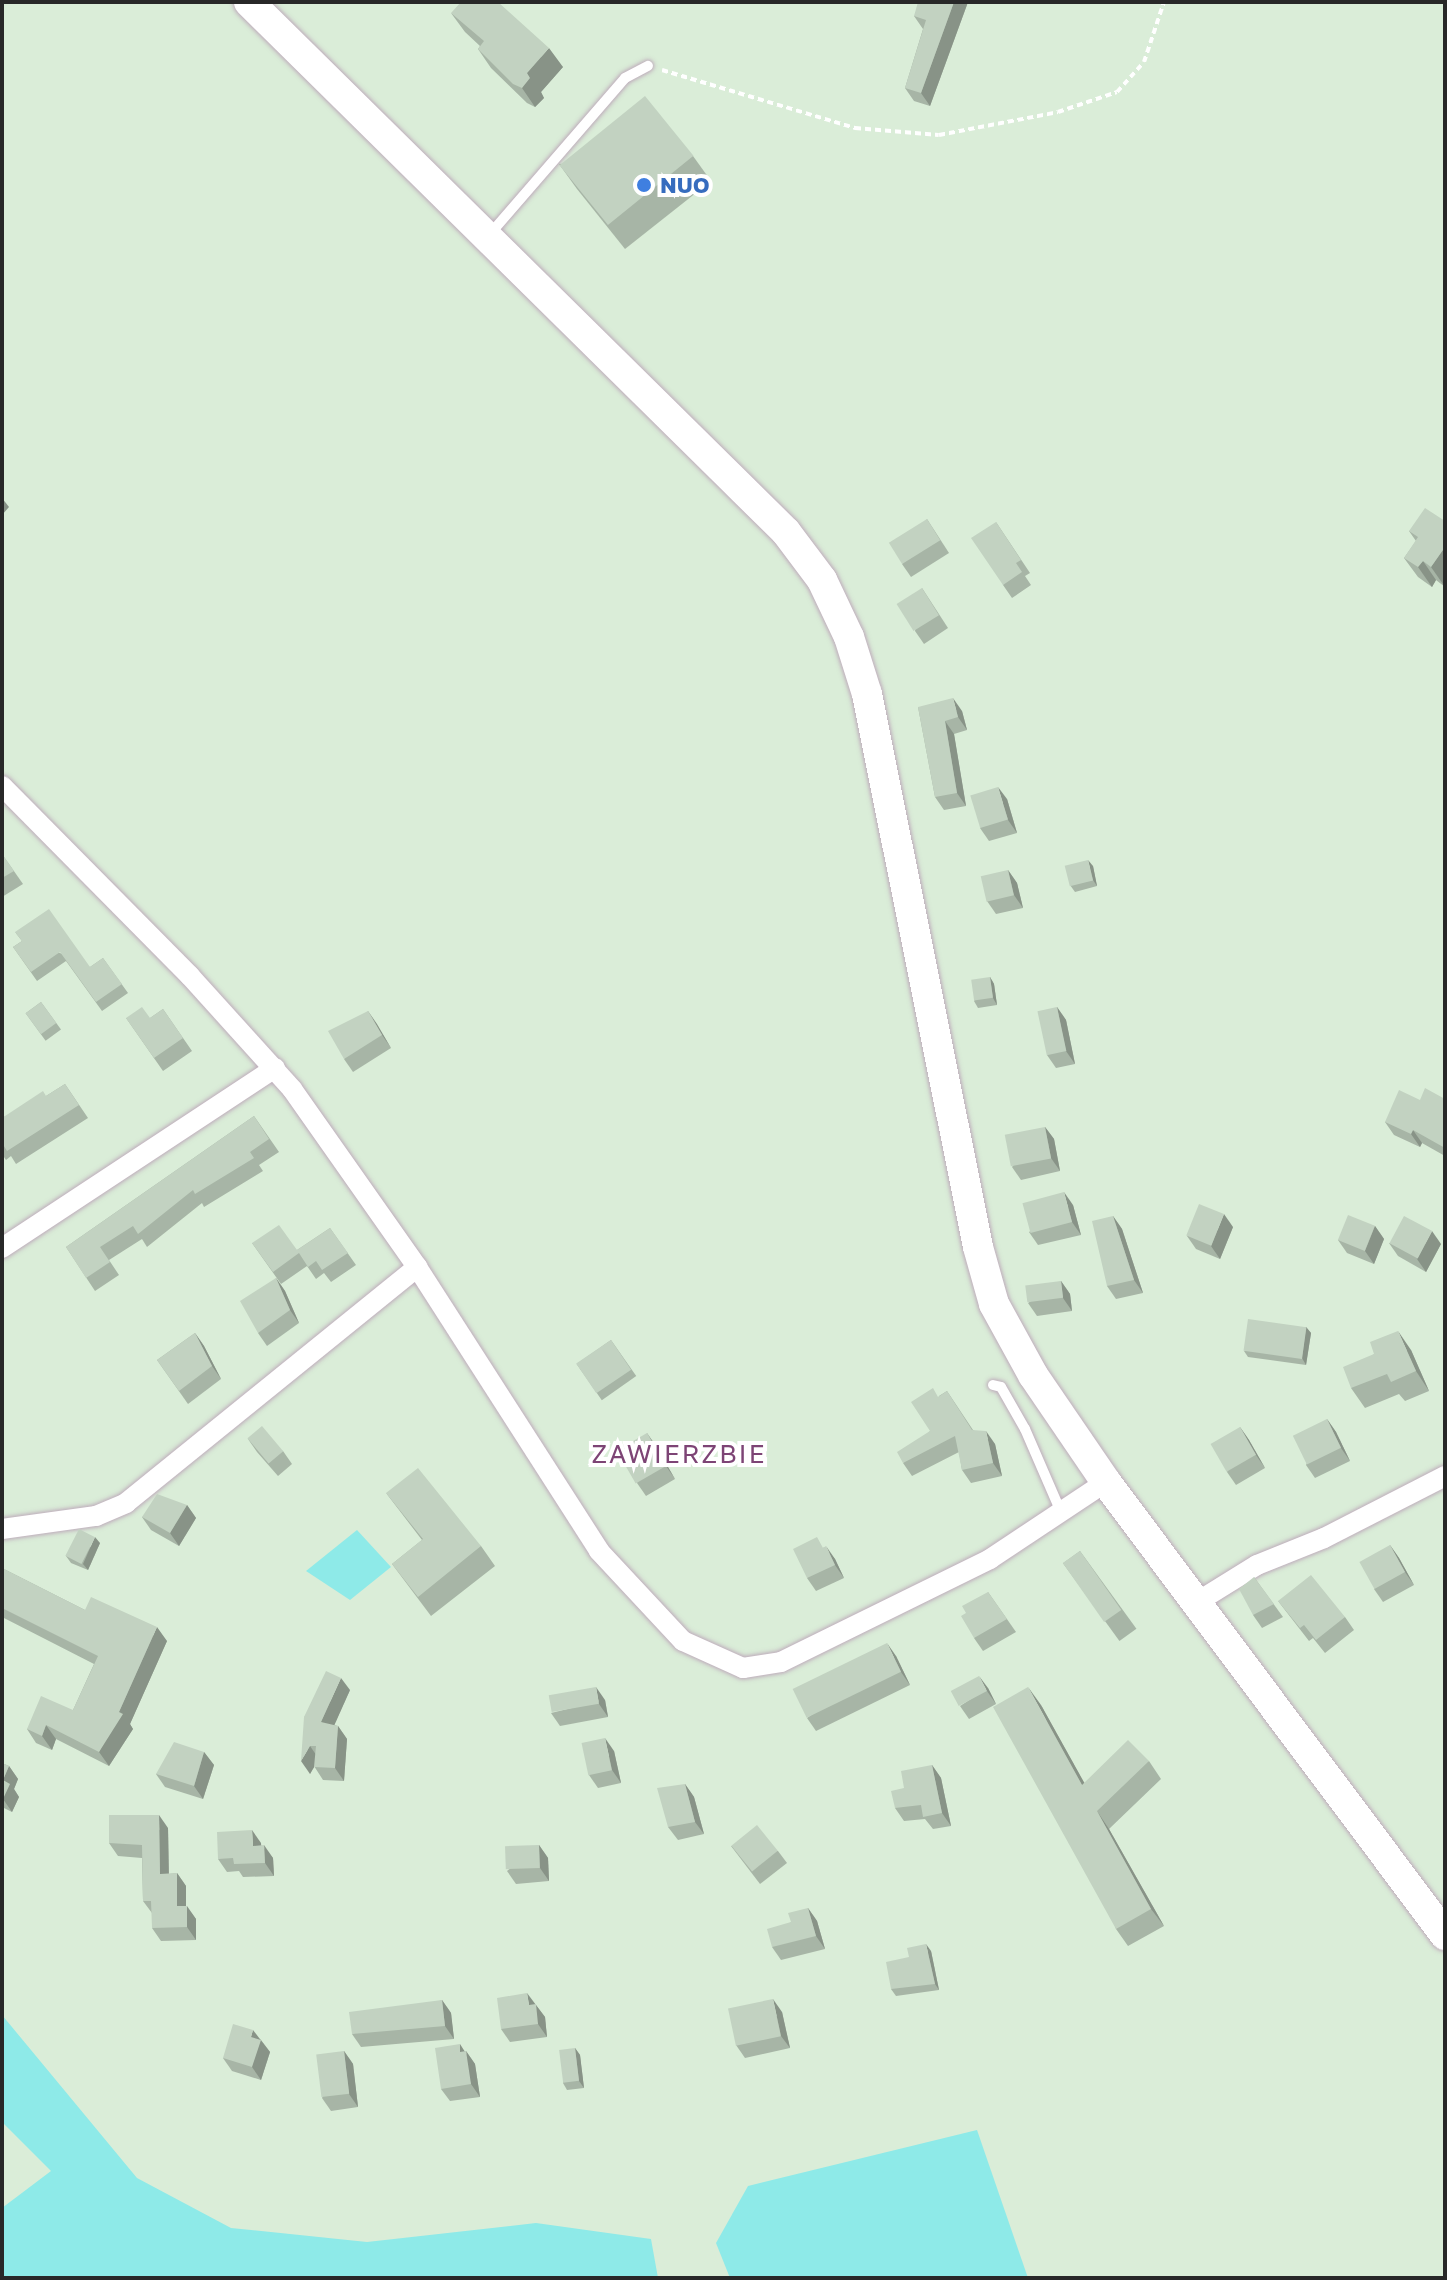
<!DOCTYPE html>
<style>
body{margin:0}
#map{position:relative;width:1447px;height:2280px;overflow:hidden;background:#daedd8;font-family:"Golos Text",sans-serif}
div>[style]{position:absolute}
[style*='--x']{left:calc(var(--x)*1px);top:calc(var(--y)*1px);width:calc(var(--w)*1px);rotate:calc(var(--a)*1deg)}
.green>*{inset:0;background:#8eeae8}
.path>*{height:4px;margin-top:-2px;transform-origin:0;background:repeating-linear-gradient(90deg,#fff 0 6px,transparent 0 10px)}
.roads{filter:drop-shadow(0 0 2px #beacbb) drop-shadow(0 0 2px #beacbb)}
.lane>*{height:10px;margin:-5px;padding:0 5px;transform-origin:5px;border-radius:5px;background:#fff}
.street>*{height:20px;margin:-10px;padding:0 10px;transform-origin:10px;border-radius:10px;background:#fff}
.secondary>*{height:30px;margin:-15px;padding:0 15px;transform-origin:15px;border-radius:15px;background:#fff}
.wall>*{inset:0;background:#a7b5a6;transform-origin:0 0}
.shaded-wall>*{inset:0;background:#889387}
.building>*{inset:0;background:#c2d2c1;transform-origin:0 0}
.dots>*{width:22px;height:22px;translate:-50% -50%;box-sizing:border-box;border:4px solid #fff;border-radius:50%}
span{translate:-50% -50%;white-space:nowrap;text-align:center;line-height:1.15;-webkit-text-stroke:8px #fff;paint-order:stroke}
.shop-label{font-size:22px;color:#366cbe;font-weight:700}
.left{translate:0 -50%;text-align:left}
.quarter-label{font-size:26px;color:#7d4475;letter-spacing:2px}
.frame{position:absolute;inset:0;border:4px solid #282828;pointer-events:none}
</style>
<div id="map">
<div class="green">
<i style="clip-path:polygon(357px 1530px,391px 1567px,350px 1600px,306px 1571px)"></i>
<i style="clip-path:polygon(2px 2015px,137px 2178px,231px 2228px,367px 2242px,536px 2223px,651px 2239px,658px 2278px,2px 2278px,2px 2208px,51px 2171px,2px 2122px)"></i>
<i style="clip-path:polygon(977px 2130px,1028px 2278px,730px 2278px,716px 2243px,748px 2186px)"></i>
</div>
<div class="path">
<i style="--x:662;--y:70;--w:202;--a:16.7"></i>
<i style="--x:855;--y:128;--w:84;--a:4.8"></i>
<i style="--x:939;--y:135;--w:121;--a:-10.9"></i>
<i style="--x:1058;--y:112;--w:62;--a:-18.7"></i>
<i style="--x:1117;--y:92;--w:40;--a:-48"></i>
<i style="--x:1144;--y:62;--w:63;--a:-71.6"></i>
</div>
<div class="roads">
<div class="lane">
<i style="--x:490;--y:234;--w:206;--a:-49.1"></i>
<i style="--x:625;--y:78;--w:26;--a:-28"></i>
<i style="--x:993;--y:1385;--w:8;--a:14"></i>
<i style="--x:1001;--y:1387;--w:48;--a:60.3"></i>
<i style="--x:1025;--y:1429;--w:90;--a:66.6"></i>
</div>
<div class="street">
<i style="--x:2;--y:786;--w:267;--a:45.3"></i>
<i style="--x:190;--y:976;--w:152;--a:47.9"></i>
<i style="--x:292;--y:1089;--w:218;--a:54.9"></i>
<i style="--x:417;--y:1267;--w:337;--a:57.3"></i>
<i style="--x:599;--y:1551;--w:123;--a:47"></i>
<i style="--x:683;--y:1641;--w:66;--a:24.2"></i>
<i style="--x:743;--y:1668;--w:38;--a:-9"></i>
<i style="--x:781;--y:1662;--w:233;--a:-26.2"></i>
<i style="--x:990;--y:1559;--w:139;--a:-33.6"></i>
<i style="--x:2;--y:1248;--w:327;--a:-33.4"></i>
<i style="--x:2;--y:1529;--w:95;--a:-7.9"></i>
<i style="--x:96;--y:1516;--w:33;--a:-23"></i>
<i style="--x:126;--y:1503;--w:375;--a:-39"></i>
<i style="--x:1194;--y:1604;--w:74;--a:-31.8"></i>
<i style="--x:1257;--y:1565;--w:72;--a:-21.9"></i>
<i style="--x:1324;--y:1538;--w:136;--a:-27.1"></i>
</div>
<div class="secondary">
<i style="--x:249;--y:2;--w:754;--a:44.62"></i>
<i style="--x:786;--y:532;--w:60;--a:53.1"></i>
<i style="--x:822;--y:580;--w:63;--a:64.7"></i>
<i style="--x:849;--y:637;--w:60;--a:72.5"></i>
<i style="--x:867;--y:694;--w:564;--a:78.65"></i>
<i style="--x:978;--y:1247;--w:59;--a:74.3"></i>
<i style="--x:994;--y:1304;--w:81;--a:61.2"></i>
<i style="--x:1033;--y:1375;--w:130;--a:55.7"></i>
<i style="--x:1106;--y:1482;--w:566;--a:53.19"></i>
</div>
</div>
<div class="wall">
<i style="clip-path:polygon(935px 2px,968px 2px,930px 106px,914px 101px,905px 88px,923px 29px,914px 16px,935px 4px)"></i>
<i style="clip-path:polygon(451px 13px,563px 67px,541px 92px,544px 98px,535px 107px,527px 103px,491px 68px,478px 49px,480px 46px,465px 32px)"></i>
<i style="clip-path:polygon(693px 156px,711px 181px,625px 249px,577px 189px,559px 164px)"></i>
<i style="clip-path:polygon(927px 519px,949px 553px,911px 577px,902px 564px)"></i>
<i style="clip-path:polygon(1445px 521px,1445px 587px,1436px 580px,1432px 587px,1418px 577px,1404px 558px,1416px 541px,1409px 531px)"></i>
<i style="clip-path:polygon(996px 522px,1030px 573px,1025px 576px,1031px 585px,1012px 598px,1003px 585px)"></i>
<i style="clip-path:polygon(922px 588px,948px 628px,924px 644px,915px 631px)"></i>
<i style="clip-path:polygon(918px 707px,962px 711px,967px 730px,954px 734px,966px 806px,944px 810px,935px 797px)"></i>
<i style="clip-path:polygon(1007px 799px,1017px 833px,989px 841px,980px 828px)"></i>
<i style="clip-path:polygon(2px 854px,23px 884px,2px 897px)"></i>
<i style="clip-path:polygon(1093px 866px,1097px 886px,1075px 892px,1070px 885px)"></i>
<i style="clip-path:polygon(1008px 870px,1017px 883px,1023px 908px,996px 914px,987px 901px)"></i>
<i style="clip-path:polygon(15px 932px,90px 967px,103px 958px,128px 993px,102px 1011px,66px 961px,37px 981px,13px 947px,22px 941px)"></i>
<i style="clip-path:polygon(990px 977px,994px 984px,997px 1005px,978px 1008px,974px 1001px)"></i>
<i style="left:41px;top:1002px;width:34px;height:19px;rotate:54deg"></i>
<i style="clip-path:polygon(1057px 1007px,1066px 1020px,1075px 1064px,1056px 1068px,1047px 1055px)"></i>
<i style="clip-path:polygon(163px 1009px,192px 1051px,163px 1071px,126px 1018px,150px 1018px)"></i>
<i style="clip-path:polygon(368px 1011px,391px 1048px,353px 1072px,344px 1059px)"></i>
<i style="clip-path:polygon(65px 1084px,88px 1118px,16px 1164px,11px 1156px,6px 1160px,2px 1154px,2px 1118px,46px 1096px)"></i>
<i style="clip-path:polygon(1445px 1099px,1445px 1156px,1422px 1143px,1420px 1147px,1394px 1135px,1385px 1122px,1420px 1100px)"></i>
<i style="clip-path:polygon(254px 1116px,279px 1152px,259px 1165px,263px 1171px,204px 1207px,202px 1203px,147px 1247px,142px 1239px,109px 1260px,119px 1275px,95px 1291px,66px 1247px)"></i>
<i style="clip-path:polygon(1045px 1127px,1054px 1139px,1060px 1171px,1021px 1180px,1012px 1167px)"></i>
<i style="clip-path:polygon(1073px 1205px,1081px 1235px,1038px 1245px,1029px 1232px)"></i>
<i style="clip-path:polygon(1113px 1216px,1122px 1229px,1143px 1293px,1116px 1299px,1107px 1286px)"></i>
<i style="clip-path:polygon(1375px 1226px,1384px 1239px,1374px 1264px,1347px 1253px,1338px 1240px)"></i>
<i style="clip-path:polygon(1233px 1227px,1220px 1259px,1196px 1249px,1187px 1236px)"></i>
<i style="clip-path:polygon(330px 1228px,356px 1265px,331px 1282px,324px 1273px,316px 1279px,307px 1266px,281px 1284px,252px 1243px,297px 1250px)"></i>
<i style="clip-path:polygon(1389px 1243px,1441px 1244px,1426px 1272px,1398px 1256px)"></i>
<i style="clip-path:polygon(276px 1278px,285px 1291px,299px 1323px,267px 1346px,258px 1333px)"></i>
<i style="clip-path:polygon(1061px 1281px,1070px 1294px,1072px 1311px,1037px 1316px,1028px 1303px)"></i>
<i style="clip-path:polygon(1306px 1327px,1311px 1333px,1306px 1365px,1248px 1357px,1244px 1351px)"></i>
<i style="clip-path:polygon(195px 1333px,204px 1346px,221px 1379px,188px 1404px,157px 1360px)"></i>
<i style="left:611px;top:1340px;width:44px;height:42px;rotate:55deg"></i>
<i style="clip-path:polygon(1411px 1350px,1429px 1391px,1405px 1401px,1399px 1394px,1365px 1408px,1351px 1388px,1374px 1354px)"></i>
<i style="clip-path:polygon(947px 1391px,973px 1430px,995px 1444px,1002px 1476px,971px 1483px,962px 1470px,959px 1452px,912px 1476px,903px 1463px,930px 1431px,939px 1396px)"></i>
<i style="clip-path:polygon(1327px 1419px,1336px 1432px,1350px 1461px,1315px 1478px,1306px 1465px)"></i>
<i style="clip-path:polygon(1240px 1427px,1249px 1440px,1265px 1468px,1236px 1485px,1227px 1472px)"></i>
<i style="clip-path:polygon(647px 1433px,675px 1479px,646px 1496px,637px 1483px)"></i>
<i style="clip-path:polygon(248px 1439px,283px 1451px,292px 1464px,278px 1476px,257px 1452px)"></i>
<i style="clip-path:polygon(386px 1493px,481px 1546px,495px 1566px,431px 1616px,392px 1564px,422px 1540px)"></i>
<i style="clip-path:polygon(187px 1505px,196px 1518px,179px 1546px,151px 1530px,142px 1517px)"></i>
<i style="clip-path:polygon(100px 1543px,88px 1570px,71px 1563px,66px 1556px)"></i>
<i style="clip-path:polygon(1390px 1545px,1399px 1558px,1414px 1585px,1383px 1602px,1374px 1589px)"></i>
<i style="clip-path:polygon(824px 1547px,835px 1559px,844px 1578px,816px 1591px,807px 1578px)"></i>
<i style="left:1080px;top:1551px;width:96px;height:21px;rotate:54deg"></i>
<i style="clip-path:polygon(2px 1568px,85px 1610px,167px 1641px,130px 1724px,133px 1729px,109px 1766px,56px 1739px,52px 1750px,36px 1743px,27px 1729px,73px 1710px,94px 1664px,2px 1617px)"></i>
<i style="clip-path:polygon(1254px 1577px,1283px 1617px,1262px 1628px,1253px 1615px)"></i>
<i style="clip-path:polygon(988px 1592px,1016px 1632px,983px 1651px,974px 1638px)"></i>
<i style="clip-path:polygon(1278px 1601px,1345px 1617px,1354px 1630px,1325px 1653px,1313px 1638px,1309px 1641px)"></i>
<i style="clip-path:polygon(896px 1656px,910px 1685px,816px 1731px,807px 1718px)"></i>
<i style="clip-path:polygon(988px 1688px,996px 1704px,969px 1719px,960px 1706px)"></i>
<i style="clip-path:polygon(350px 1690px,334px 1725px,338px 1726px,347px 1739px,344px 1781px,323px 1780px,314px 1766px,310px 1774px,304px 1717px)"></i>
<i style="clip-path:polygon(605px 1700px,608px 1717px,560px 1726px,551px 1713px)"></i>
<i style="clip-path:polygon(1041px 1705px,1084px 1783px,1149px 1761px,1161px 1779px,1109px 1829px,1164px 1926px,1128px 1946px,1116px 1929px)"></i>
<i style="clip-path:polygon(614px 1751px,621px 1783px,598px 1788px,589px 1775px)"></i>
<i style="clip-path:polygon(204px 1752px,214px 1765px,203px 1799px,165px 1787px,156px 1774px)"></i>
<i style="clip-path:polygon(2px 1763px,9px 1766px,18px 1779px,14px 1789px,19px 1797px,12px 1812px,2px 1807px)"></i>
<i style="clip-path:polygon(932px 1765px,941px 1778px,951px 1826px,933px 1829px,925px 1819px,904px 1821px,895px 1808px,904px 1788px)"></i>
<i style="clip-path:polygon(685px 1784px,694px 1797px,704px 1834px,678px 1840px,668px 1827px)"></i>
<i style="clip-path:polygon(168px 1828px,169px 1874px,177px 1873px,186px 1886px,186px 1906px,196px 1919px,196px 1940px,161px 1941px,152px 1928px,152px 1913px,143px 1901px,142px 1858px,118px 1856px,109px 1843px)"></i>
<i style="clip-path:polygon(261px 1843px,261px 1845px,273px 1858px,274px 1876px,243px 1877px,239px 1871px,227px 1872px,218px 1859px)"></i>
<i style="clip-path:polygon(539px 1845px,548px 1858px,549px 1881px,516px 1884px,507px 1871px)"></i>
<i style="clip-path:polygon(731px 1846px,778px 1851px,787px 1863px,760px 1884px)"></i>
<i style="clip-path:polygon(808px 1908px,817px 1921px,825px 1949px,781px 1960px,772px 1947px,791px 1922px)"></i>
<i style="clip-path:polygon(931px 1951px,939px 1990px,896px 1996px,891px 1989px)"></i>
<i style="clip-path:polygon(442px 2000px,451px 2013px,454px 2039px,361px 2047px,352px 2034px)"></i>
<i style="clip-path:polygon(535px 2004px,545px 2017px,547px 2037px,510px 2042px,501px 2029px)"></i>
<i style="clip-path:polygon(782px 2012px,790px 2048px,745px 2058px,736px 2045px)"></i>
<i style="clip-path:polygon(259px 2039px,261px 2040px,270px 2052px,261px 2080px,232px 2071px,223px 2058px)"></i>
<i style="clip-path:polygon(575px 2048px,580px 2055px,584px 2088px,567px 2090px,563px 2083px)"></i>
<i style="clip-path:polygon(344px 2051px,353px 2064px,358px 2107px,331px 2111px,322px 2098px)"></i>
<i style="clip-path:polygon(464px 2051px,466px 2051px,475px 2064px,480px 2097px,450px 2101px,441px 2089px)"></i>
</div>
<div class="shaded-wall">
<i style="clip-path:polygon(954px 2px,968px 2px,930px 106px,921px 93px)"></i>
<i style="clip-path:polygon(549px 48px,563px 67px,541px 92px,544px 98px,535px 107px,522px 88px,527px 73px)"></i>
<i style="clip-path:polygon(2px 498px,9px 507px,2px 515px)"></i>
<i style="clip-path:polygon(1445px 547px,1445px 587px,1431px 567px)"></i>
<i style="clip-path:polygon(1423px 561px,1436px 580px,1432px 587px,1418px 567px)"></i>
<i style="clip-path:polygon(953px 698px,962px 711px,967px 730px,958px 717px)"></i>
<i style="clip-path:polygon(945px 721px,954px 734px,966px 806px,957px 793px)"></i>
<i style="clip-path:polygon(998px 787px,1007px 799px,1017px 833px,1008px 820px)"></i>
<i style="clip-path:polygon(1088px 860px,1093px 866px,1097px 886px,1093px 880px)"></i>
<i style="clip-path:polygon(1008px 870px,1017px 883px,1023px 908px,1014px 895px)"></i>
<i style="clip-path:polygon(990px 977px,994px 984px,997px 1005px,993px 998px)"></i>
<i style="clip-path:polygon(1057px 1007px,1066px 1020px,1075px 1064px,1066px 1051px)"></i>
<i style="clip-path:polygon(368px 1011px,377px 1024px,391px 1048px,382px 1035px)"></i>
<i style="clip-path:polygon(1045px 1127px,1054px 1139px,1060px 1171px,1051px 1158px)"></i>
<i style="clip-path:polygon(1413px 1130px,1422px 1143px,1420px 1147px,1411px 1134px)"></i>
<i style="clip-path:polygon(1064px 1192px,1073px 1205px,1081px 1235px,1072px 1222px)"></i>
<i style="clip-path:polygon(1224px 1214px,1233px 1227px,1220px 1259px,1211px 1246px)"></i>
<i style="clip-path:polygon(1113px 1216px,1122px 1229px,1143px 1293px,1134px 1280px)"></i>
<i style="clip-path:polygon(1375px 1226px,1384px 1239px,1374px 1264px,1365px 1251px)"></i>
<i style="clip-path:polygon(1432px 1231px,1441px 1244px,1426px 1272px,1417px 1259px)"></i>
<i style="clip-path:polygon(276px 1278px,285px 1291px,299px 1323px,290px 1310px)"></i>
<i style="clip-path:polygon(1061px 1281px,1070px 1294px,1072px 1311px,1063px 1298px)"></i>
<i style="clip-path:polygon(1306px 1327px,1311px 1333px,1306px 1365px,1302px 1358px)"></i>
<i style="clip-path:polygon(1398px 1331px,1411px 1350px,1429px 1391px,1416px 1371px)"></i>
<i style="clip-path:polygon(195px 1333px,204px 1346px,221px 1379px,212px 1366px)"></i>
<i style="clip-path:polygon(1327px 1419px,1336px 1432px,1350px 1461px,1341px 1448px)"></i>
<i style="clip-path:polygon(1240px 1427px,1249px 1440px,1265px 1468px,1256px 1455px)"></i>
<i style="clip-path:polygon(986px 1431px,995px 1444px,1002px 1476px,993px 1463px)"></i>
<i style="clip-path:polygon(647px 1433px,656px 1446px,675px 1479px,666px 1466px)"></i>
<i style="clip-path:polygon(187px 1505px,196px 1518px,179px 1546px,170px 1533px)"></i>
<i style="clip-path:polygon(95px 1537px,100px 1543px,88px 1570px,83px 1564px)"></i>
<i style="clip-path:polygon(1390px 1545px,1399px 1558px,1414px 1585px,1405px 1572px)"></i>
<i style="clip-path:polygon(826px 1546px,835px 1559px,844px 1578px,835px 1565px)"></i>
<i style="clip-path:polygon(157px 1627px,167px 1641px,130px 1724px,133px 1729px,109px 1766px,99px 1752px,119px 1712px)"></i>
<i style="clip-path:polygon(887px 1643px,896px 1656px,910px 1685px,901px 1672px)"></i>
<i style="clip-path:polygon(979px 1676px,988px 1688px,996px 1704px,987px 1691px)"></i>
<i style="clip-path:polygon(341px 1678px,350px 1690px,330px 1735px,321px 1722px)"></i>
<i style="clip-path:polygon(596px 1687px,605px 1700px,608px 1717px,599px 1704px)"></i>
<i style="clip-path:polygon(1028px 1687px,1041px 1705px,1095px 1802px,1082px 1785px)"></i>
<i style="clip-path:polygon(46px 1725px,56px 1739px,52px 1750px,42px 1736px)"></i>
<i style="clip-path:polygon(338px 1726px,347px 1739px,344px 1781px,335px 1768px)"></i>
<i style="clip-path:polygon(605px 1738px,614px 1751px,621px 1783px,612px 1770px)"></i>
<i style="clip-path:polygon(310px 1746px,319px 1759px,310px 1774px,301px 1761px)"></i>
<i style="clip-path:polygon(204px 1752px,214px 1765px,203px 1799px,194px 1786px)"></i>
<i style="clip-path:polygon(932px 1765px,941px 1778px,951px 1826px,942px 1813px)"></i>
<i style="clip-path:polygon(9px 1766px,18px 1779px,14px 1789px,19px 1797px,12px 1812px,3px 1799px,3px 1780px)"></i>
<i style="clip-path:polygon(685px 1784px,694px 1797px,704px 1834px,695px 1822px)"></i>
<i style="clip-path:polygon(1097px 1811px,1109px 1829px,1164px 1926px,1151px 1909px)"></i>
<i style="clip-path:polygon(159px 1815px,168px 1828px,169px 1887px,160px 1874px)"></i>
<i style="clip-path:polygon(252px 1830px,261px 1843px,262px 1858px,253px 1846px)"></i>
<i style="clip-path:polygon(264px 1845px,273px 1858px,274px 1876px,265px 1863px)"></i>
<i style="clip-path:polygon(539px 1845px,548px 1858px,549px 1881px,540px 1868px)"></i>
<i style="clip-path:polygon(177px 1873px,186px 1886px,186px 1919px,177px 1906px)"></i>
<i style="clip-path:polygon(187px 1906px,196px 1919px,196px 1940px,187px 1927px)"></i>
<i style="clip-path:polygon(808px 1908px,817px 1921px,825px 1949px,816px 1936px)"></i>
<i style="clip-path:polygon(926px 1944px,931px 1951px,939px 1990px,935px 1984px)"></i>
<i style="clip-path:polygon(527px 1993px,545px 2017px,547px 2037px,538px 2024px,529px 2005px)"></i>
<i style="clip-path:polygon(773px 1999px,782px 2012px,790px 2048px,781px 2036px)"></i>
<i style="clip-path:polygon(442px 2000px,451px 2013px,454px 2039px,445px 2026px)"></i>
<i style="clip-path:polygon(253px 2030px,270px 2052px,261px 2080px,252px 2067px,251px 2037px)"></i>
<i style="clip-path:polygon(460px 2044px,467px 2055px,466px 2051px,475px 2064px,480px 2097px,471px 2084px,460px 2052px)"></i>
<i style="clip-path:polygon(575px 2048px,580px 2055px,584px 2088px,579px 2081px)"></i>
<i style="clip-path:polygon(344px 2051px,353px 2064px,358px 2107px,349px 2094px)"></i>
</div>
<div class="building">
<i style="clip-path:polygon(461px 2px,498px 2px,549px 48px,527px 73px,530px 78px,522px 88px,513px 84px,478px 49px,484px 41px,451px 13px)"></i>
<i style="clip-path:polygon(918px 2px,928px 2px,935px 4px,935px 2px,954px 2px,921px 93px,905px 88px,926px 20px,914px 16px)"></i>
<i style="left:645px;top:96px;width:77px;height:110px;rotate:51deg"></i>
<i style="clip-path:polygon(1425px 508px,1445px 521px,1445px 547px,1431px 567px,1423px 561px,1418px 567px,1404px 558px,1418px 537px,1409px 531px)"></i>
<i style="left:927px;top:519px;width:25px;height:45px;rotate:58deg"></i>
<i style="clip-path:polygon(996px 522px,1021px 560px,1016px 563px,1022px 572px,1003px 585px,971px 538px)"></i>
<i style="left:922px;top:588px;width:32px;height:30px;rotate:58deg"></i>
<i style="clip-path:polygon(953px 698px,958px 717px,945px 721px,957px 793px,935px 797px,918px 707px)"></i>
<i style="left:998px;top:787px;width:34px;height:29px;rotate:73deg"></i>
<i style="clip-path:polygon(2px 854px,14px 871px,2px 878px)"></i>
<i style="left:1088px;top:860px;width:21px;height:24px;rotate:76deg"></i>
<i style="left:1008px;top:870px;width:26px;height:28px;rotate:77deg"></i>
<i style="clip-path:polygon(49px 909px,90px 967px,103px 958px,122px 984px,96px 1002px,60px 952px,31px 972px,13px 947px,22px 941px,15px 932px)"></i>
<i style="left:990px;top:977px;width:21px;height:19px;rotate:82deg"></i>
<i style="left:41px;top:1002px;width:26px;height:19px;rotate:54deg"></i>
<i style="clip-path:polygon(142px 1007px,150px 1018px,163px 1009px,183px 1038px,154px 1058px,126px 1018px)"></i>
<i style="left:1057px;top:1007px;width:45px;height:20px;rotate:78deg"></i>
<i style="clip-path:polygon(368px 1011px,382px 1035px,344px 1059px,328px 1031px)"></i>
<i style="clip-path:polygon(65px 1084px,79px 1105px,7px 1151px,2px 1143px,2px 1118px,43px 1091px,46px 1096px)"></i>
<i style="clip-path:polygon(1425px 1088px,1445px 1099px,1445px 1148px,1413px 1130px,1411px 1134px,1385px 1122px,1399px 1090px,1420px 1100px)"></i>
<i style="clip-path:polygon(254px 1116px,269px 1139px,250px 1152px,254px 1158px,195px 1194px,193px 1190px,138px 1234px,133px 1226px,100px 1247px,110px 1262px,86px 1278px,66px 1247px)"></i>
<i style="left:1045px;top:1127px;width:32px;height:41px;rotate:79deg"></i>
<i style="left:1064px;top:1192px;width:31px;height:43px;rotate:75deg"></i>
<i style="left:1199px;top:1204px;width:27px;height:34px;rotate:22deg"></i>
<i style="left:1348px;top:1215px;width:29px;height:27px;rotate:22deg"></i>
<i style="clip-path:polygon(1113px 1216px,1134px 1280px,1107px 1286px,1092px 1221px)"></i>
<i style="left:1404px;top:1216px;width:32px;height:31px;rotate:28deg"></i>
<i style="clip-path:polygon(279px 1225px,297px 1250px,330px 1228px,348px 1253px,322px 1270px,316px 1261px,308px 1267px,299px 1253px,273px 1272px,252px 1243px)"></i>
<i style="clip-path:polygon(276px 1278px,290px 1310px,258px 1333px,240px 1301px)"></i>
<i style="left:1061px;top:1281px;width:17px;height:36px;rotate:83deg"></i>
<i style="left:1248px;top:1319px;width:59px;height:32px;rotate:8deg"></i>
<i style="clip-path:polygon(1398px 1331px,1416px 1371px,1391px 1382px,1387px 1374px,1351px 1388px,1343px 1367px,1374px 1354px,1370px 1342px)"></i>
<i style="clip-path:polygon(195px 1333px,212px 1366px,179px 1391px,157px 1360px)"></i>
<i style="left:611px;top:1340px;width:36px;height:42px;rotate:56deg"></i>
<i style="clip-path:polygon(933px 1388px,938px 1397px,947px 1391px,972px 1430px,986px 1431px,993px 1463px,962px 1470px,955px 1436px,903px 1463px,897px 1452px,930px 1431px,911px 1402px)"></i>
<i style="left:1327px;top:1419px;width:32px;height:38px;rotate:64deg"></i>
<i style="left:262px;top:1426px;width:33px;height:19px;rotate:50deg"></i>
<i style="left:1240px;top:1427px;width:32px;height:34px;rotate:60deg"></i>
<i style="left:647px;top:1433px;width:38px;height:35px;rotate:60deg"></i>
<i style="clip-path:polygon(418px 1468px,481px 1546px,418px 1597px,392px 1564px,423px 1539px,386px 1493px)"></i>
<i style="clip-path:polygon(157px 1494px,187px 1505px,170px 1533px,142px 1517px)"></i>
<i style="left:79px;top:1529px;width:18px;height:30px;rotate:27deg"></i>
<i style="clip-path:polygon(817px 1537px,823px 1548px,826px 1546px,835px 1565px,807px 1578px,793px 1549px)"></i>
<i style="left:1390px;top:1545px;width:31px;height:35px;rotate:61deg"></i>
<i style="left:1080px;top:1551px;width:72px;height:21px;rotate:55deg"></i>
<i style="clip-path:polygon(2px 1568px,85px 1610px,91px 1597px,157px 1627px,119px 1712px,123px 1714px,99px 1752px,46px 1725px,42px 1736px,27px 1729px,41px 1696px,73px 1710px,98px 1656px,2px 1608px)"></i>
<i style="clip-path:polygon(1311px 1575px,1345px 1617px,1316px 1640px,1304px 1625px,1300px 1628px,1278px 1601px)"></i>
<i style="clip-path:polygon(1254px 1577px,1274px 1604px,1253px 1615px,1239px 1589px)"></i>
<i style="clip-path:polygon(988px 1592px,1007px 1619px,974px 1638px,961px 1616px,966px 1613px,962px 1606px)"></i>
<i style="left:887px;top:1643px;width:32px;height:105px;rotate:64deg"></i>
<i style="clip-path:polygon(326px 1671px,341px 1678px,321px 1722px,338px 1726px,335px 1768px,314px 1767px,316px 1746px,310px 1746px,301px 1761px,304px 1717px)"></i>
<i style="left:979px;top:1676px;width:17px;height:32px;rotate:62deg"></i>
<i style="left:596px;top:1687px;width:17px;height:48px;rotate:80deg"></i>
<i style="clip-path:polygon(1028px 1687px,1082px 1785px,1128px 1740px,1149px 1761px,1097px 1811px,1151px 1909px,1116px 1929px,993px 1707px)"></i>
<i style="left:605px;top:1738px;width:33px;height:24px;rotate:78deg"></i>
<i style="clip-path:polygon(174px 1742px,204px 1752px,194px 1786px,156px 1774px)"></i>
<i style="clip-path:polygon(2px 1763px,9px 1766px,3px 1780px,10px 1784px,3px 1799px,2px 1798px)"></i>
<i style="clip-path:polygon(932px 1765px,942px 1813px,923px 1817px,921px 1805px,895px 1808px,891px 1791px,904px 1788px,901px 1771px)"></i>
<i style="clip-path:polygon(685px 1784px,695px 1822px,668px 1827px,657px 1788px)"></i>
<i style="clip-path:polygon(109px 1815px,159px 1815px,160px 1874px,177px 1873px,177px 1906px,187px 1906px,187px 1927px,152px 1928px,151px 1901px,143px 1901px,142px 1845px,109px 1843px)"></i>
<i style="left:757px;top:1825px;width:33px;height:33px;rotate:51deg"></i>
<i style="clip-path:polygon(252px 1830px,253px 1846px,264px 1845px,265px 1863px,234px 1864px,233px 1858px,218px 1859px,217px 1832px)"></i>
<i style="left:539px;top:1845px;width:23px;height:34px;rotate:88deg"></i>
<i style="clip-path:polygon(808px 1908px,816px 1936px,772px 1947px,767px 1929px,791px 1922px,788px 1913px)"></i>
<i style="clip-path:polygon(926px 1944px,935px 1984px,891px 1989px,886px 1962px,909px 1957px,907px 1948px)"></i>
<i style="clip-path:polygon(527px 1993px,529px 2005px,536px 2004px,538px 2024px,501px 2029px,497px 1998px)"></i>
<i style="left:773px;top:1999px;width:38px;height:46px;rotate:78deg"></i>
<i style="clip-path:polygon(442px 2000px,445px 2026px,352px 2034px,349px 2012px)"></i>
<i style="clip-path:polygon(233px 2024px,253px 2030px,251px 2037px,261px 2040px,252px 2067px,223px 2058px)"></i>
<i style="clip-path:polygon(460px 2044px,460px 2052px,466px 2051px,471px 2084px,441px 2089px,435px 2048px)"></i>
<i style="left:575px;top:2048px;width:33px;height:16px;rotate:83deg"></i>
<i style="left:344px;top:2051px;width:43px;height:28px;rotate:83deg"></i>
</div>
<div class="dots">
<i style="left:644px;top:185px;background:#3f7fe0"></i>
</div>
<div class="shop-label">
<span class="left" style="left:660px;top:185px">NUO</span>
</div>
<div class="quarter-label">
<span style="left:679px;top:1454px">ZAWIERZBIE</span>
</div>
<div class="frame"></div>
</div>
